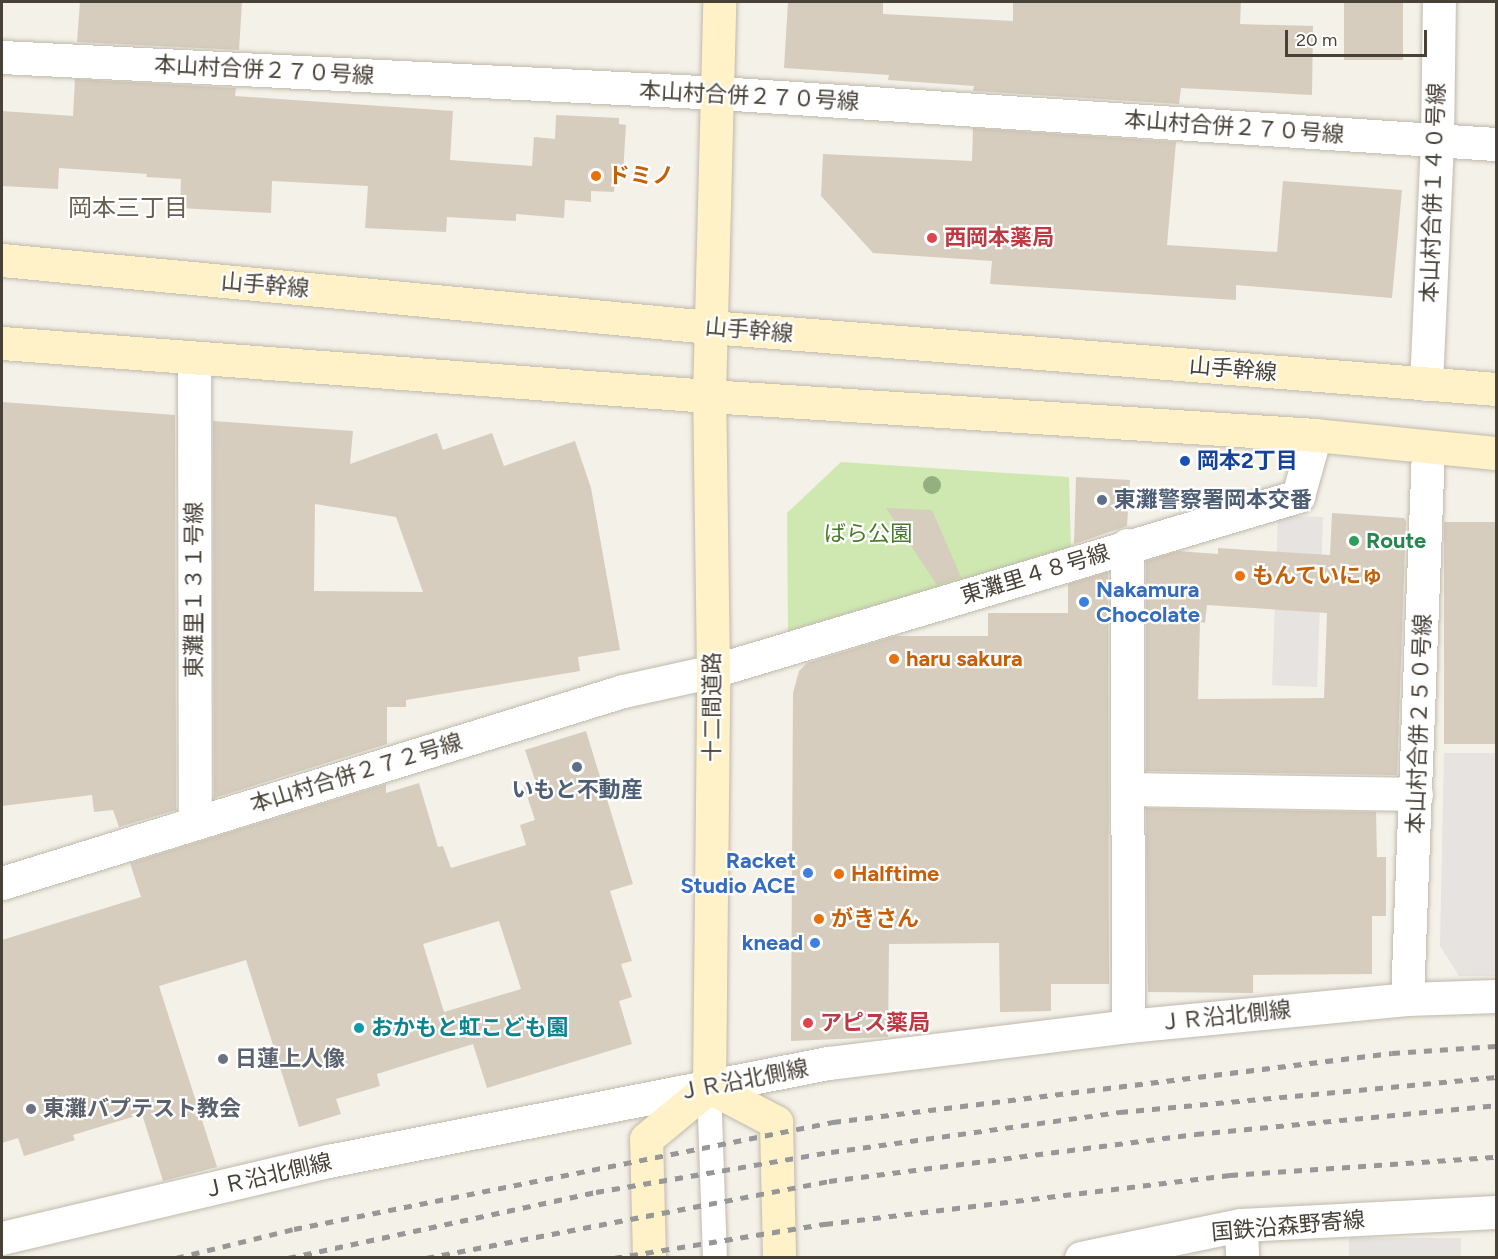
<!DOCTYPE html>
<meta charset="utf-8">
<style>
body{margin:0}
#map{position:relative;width:1498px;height:1259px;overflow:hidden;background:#f4f1e9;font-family:Figtree,"Noto Sans JP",sans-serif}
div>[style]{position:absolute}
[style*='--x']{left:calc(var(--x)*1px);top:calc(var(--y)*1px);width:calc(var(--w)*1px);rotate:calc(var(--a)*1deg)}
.green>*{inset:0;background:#cfe8b1}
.parking>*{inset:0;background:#e6e3e0;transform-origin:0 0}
.building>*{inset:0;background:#d6cdbe;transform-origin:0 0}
.roads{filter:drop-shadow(0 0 2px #c0b9ab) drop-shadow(0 0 2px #c0b9ab)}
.lane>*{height:24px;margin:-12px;padding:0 12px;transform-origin:12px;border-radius:12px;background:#fff}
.street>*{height:33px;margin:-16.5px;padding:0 16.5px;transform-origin:16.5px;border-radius:16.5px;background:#fff}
.secondary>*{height:33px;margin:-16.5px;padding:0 16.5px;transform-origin:16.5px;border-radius:16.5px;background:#fff2c8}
.rail>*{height:4.5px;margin-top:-2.25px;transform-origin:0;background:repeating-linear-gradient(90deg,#979797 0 8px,transparent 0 16px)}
.trees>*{width:18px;height:18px;margin:-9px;border-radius:50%;background:#95b07f}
.dots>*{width:16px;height:16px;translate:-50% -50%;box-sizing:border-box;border:3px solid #fff;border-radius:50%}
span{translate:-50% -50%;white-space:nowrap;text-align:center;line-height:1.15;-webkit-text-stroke:4.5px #fff;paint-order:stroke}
.street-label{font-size:22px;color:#484137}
.food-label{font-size:22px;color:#c56008;font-weight:700}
.left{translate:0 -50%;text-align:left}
.health-label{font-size:22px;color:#be3a42;font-weight:700}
.transit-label{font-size:22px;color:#164399;font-weight:700}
.service-label{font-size:22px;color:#4e5e75;font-weight:700}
.park-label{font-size:22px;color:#487a29}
.leisure-label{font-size:22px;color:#27864d;font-weight:700}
.shop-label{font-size:22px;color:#366cbe;font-weight:700}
.right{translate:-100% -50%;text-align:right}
.culture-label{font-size:22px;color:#0d838f;font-weight:700}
.worship-label{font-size:22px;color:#5b616d;font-weight:700}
.neighbourhood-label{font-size:24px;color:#6b5f4e}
.frame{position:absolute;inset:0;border:3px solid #484137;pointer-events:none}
.scale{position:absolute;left:1285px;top:30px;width:142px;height:27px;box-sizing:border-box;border:3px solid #484137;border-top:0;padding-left:8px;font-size:18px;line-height:21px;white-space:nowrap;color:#484137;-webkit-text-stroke:4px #fff;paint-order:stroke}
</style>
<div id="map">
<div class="green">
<i style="clip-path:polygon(841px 462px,1069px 477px,1071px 548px,788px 631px,787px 513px)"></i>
</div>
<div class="parking">
<i style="left:1323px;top:517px;width:170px;height:45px;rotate:92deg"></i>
<i style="clip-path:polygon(1444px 753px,1496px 753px,1496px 976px,1459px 976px,1440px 946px)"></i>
<i style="left:1349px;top:1238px;width:112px;height:19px"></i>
</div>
<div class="building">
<i style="clip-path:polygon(80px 2px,242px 2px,239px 50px,77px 42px)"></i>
<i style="clip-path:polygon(788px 2px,883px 2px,883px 14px,1013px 21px,1013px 2px,1241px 2px,1240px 24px,1313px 26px,1312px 95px,1181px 88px,1179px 104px,973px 91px,974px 86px,888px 80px,889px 75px,784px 68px)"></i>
<i style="left:1344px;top:2px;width:59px;height:58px"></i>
<i style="clip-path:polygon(75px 79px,236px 88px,235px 96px,453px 111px,450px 160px,532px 166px,534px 137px,555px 139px,556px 115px,619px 118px,619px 124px,626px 125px,623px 174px,615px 173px,614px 192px,591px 191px,591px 202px,565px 200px,564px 218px,516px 214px,516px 221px,447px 217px,446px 232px,365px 228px,368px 186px,272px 181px,271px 213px,180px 208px,181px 179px,146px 177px,147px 174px,59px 168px,58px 189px,2px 186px,2px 111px,73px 116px)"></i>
<i style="clip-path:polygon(973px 128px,1176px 142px,1167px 245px,1277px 252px,1283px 181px,1402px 190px,1392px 298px,1236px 285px,1236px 300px,990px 284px,992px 261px,873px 253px,821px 196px,823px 154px,972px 161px)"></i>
<i style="clip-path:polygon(2px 402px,175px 415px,176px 810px,119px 827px,113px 810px,94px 812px,92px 795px,2px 806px)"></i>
<i style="clip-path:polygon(evenodd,213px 421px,353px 431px,350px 464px,437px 433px,443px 450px,492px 433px,504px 466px,575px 441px,591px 488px,620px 650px,578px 657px,580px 671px,406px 700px,406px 707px,387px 707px,387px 744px,214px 798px,213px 421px,315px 504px,396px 517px,423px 592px,314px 591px,315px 504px)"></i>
<i style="clip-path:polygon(1076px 477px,1130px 480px,1127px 526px,1074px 544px)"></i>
<i style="clip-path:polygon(886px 508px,932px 510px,961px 577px,937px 585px)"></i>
<i style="clip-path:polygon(evenodd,1332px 513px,1404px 518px,1406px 522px,1397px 775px,1146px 771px,1146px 561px,1178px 551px,1218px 554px,1218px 548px,1330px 555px,1332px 513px,1207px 605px,1327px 613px,1324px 698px,1198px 699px,1200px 622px,1205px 623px,1207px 605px)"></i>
<i style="left:1444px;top:522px;width:53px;height:222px"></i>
<i style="clip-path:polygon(1108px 572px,1109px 984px,1051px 984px,1051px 1011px,1000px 1012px,999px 943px,889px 944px,888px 1037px,791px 1041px,793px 693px,799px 671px,807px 663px,895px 636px,988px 636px,988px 613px,1068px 613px,1068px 584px)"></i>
<i style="clip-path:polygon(evenodd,586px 731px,633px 884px,610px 891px,632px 961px,621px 964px,632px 997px,619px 1001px,632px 1044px,487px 1088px,473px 1044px,377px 1074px,380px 1086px,336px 1099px,341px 1114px,299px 1127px,246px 960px,159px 986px,217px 1167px,163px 1181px,142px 1114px,73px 1135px,75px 1140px,24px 1156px,18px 1138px,2px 1143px,2px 940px,141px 897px,130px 863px,386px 784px,386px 793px,419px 783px,438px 847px,443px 846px,451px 868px,526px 845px,520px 825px,535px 820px,524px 787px,536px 783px,525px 750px,586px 731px,499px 921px,521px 989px,444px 1012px,423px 944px,499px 921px)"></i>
<i style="clip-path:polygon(1146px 808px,1376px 812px,1377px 857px,1386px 857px,1386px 916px,1372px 916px,1372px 974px,1253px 975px,1253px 993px,1148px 992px)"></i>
</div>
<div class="roads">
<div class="lane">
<i style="--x:709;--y:1087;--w:171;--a:88"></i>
</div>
<div class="street">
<i style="--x:2;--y:57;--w:718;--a:2.87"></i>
<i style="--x:719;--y:93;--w:779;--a:3.76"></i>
<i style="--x:194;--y:358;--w:464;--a:89.9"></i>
<i style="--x:1426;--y:384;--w:244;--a:-87.4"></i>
<i style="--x:1437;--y:140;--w:138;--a:-89.2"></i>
<i style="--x:1127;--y:545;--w:481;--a:89.9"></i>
<i style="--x:1130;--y:789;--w:286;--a:1"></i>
<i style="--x:2;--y:883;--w:650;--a:-17.18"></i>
<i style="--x:623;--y:691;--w:92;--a:-12.5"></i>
<i style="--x:713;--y:671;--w:611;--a:-16.65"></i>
<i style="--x:1298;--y:496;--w:63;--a:-74.4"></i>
<i style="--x:1407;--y:999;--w:550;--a:-87.81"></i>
<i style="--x:1241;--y:1225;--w:33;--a:88"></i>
<i style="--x:2;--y:1238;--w:335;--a:-13.3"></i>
<i style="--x:328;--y:1161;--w:510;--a:-11.09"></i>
<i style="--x:828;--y:1063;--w:302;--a:-7"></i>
<i style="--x:1128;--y:1026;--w:280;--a:-5.5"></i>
<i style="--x:1407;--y:999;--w:89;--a:-1.9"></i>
<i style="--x:1081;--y:1258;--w:163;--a:-11.7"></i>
<i style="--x:1241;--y:1225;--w:255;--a:-2.9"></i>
</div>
<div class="secondary">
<i style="--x:2;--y:260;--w:711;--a:5.41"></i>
<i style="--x:710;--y:327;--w:788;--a:4.51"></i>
<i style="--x:2;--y:343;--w:709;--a:4.29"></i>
<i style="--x:709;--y:396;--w:607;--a:3.68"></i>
<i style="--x:1315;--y:435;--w:182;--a:5.7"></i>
<i style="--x:709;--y:1087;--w:416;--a:-89.4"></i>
<i style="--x:713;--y:671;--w:275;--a:-90.8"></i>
<i style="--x:709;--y:396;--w:394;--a:-88.5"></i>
<i style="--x:709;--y:1087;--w:76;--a:27.6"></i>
<i style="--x:776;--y:1122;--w:136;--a:88.7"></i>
<i style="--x:649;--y:1258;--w:119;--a:-91.4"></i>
<i style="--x:646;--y:1139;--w:82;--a:-39.5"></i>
</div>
</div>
<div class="rail">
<i style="--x:176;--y:1258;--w:122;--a:-13.8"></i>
<i style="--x:294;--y:1229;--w:550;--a:-11.23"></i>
<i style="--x:833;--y:1122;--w:563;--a:-7.04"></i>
<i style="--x:1392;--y:1053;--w:104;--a:-3.9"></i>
<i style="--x:288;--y:1258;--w:315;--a:-12.1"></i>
<i style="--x:596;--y:1192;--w:238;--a:-9.7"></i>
<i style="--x:831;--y:1152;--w:292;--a:-7.9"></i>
<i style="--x:1120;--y:1112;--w:378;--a:-5.3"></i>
<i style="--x:426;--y:1258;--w:410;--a:-10.8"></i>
<i style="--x:829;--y:1181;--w:370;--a:-7.3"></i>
<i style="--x:1196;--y:1134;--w:301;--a:-5.5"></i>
<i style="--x:614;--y:1258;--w:214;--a:-9.2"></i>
<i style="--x:825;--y:1224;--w:408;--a:-6.9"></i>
<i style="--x:1230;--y:1175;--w:267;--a:-3.9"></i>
</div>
<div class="trees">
<i style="left:932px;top:485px"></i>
</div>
<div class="dots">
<i style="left:596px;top:176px;background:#e8710a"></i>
<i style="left:932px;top:238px;background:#e0444e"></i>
<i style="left:1185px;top:461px;background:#1a4fb4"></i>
<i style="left:1102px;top:500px;background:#5c6f8a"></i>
<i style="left:1354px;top:541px;background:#2e9e5b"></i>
<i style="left:1240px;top:576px;background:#e8710a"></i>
<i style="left:1084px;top:602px;background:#3f7fe0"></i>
<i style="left:894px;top:659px;background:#e8710a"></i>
<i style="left:577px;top:767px;background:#5c6f8a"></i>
<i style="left:808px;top:873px;background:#3f7fe0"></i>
<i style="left:839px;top:874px;background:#e8710a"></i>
<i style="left:819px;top:919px;background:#e8710a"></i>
<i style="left:815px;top:943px;background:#3f7fe0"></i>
<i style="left:808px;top:1023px;background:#e0444e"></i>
<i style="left:359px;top:1028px;background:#0f9aa8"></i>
<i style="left:223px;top:1059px;background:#6b7280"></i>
<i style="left:31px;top:1109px;background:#6b7280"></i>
</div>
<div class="street-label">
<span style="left:264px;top:70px;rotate:3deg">本山村合併２７０号線</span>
<span style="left:749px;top:96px;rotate:3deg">本山村合併２７０号線</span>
<span style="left:1234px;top:127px;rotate:4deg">本山村合併２７０号線</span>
<span style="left:1433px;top:193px;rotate:-88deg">本山村合併１４０号線</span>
<span style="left:265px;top:285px;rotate:5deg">山手幹線</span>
<span style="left:749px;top:330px;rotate:5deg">山手幹線</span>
<span style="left:1233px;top:369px;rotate:5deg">山手幹線</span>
<span style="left:1035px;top:574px;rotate:-17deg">東灘里４８号線</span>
<span style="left:194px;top:590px;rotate:-90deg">東灘里１３１号線</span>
<span style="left:712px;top:707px;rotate:-90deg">十二間道路</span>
<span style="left:1419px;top:724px;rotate:-88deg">本山村合併２５０号線</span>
<span style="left:356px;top:773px;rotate:-17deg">本山村合併２７２号線</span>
<span style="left:1225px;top:1016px;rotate:-6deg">ＪＲ沿北側線</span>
<span style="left:743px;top:1080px;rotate:-11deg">ＪＲ沿北側線</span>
<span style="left:267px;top:1176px;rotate:-13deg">ＪＲ沿北側線</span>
<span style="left:1288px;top:1226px;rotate:-5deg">国鉄沿森野寄線</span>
</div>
<div class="food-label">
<span class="left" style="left:608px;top:176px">ドミノ</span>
<span class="left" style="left:1252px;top:576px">もんていにゅ</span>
<span class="left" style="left:906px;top:659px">haru sakura</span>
<span class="left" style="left:851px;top:874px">Halftime</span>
<span class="left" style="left:831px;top:919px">がきさん</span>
</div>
<div class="health-label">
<span class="left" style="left:944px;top:238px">西岡本薬局</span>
<span class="left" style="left:820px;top:1023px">アピス薬局</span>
</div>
<div class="transit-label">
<span class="left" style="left:1197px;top:461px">岡本2丁目</span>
</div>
<div class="service-label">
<span class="left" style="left:1114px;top:500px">東灘警察署岡本交番</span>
<span style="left:577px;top:790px">いもと不動産</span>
</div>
<div class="park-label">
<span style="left:868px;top:534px">ばら公園</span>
</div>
<div class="leisure-label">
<span class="left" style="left:1366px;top:541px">Route</span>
</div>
<div class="shop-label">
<span class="left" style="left:1096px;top:602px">Nakamura<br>Chocolate</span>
<span class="right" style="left:796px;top:873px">Racket<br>Studio ACE</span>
<span class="right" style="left:803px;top:943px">knead</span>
</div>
<div class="culture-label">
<span class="left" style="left:371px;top:1028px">おかもと虹こども園</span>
</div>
<div class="worship-label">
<span class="left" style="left:235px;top:1059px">日蓮上人像</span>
<span class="left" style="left:43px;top:1109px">東灘バプテスト教会</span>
</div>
<div class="neighbourhood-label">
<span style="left:128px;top:208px">岡本三丁目</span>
</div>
<div class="frame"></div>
<div class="scale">20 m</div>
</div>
